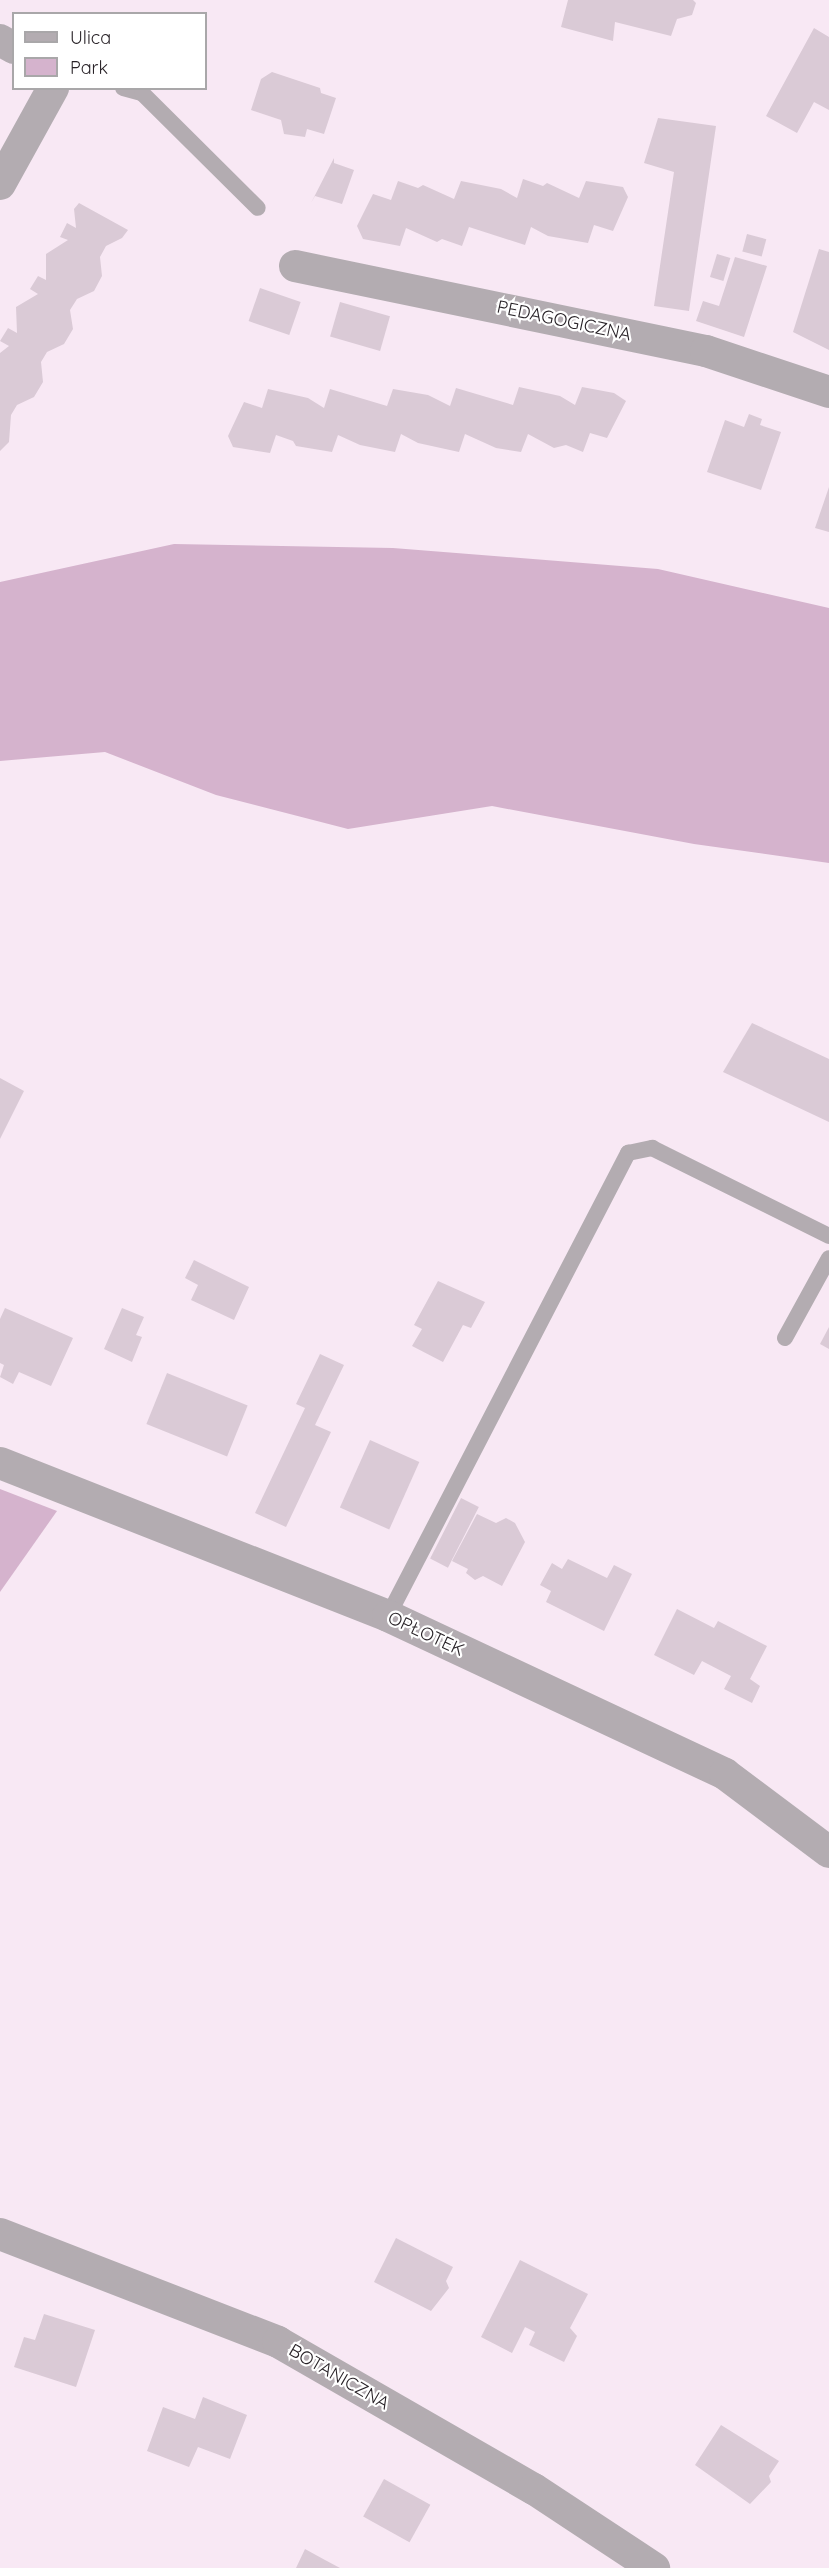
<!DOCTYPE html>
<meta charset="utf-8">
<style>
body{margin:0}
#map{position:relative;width:829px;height:2568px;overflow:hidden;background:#f8e8f4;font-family:Quicksand,sans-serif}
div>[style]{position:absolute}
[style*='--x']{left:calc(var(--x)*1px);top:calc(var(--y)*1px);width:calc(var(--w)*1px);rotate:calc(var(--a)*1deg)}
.green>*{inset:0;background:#d5b3cd}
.building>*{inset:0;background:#dacad6;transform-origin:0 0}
.lane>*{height:16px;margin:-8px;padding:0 8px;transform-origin:8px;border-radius:8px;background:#b3acb1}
.street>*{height:32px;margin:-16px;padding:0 16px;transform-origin:16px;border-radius:16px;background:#b3acb1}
span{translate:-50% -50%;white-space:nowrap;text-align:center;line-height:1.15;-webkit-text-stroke:4.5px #fff;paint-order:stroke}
.street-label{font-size:18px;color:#282227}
.legend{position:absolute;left:12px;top:12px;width:195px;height:78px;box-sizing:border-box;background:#fff;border:2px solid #a9a7a9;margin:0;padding:8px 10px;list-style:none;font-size:18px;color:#282227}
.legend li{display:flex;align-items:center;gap:12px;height:30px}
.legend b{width:30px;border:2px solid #a9a7a9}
</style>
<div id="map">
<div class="green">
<i style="clip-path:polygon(174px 544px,393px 548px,658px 569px,829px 608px,829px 863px,694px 844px,492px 806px,348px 829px,216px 795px,105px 752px,0 761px,0 582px)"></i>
<i style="clip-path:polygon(0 1489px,57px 1511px,0 1592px)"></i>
</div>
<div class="building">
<i style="clip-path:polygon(568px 0,693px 0,696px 3px,692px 15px,677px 19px,671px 36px,615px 22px,613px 41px,561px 27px)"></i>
<i style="clip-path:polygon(814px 28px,829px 37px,829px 110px,814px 102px,797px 133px,766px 116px)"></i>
<i style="clip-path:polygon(272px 72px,320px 88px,321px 93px,336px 98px,324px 134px,307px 129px,305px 137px,284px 134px,281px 120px,251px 110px,261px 79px)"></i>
<i style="clip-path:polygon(658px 118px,716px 126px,689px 311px,654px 306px,674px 172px,644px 163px)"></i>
<i style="clip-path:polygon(334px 158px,334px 163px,354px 170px,342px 204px,315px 196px,311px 203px)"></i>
<i style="clip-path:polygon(523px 179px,543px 186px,547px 183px,579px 198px,586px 181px,623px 187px,628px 197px,613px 231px,594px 225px,588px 243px,548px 236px,531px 227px,525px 245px,469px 227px,462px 246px,442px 239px,437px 242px,406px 228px,400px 246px,363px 239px,357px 226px,373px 194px,391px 200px,398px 181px,418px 188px,423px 185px,454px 199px,461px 181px,501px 189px,517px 198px)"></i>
<i style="clip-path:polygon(79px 203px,128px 230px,122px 238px,106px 246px,100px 257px,102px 276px,94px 291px,77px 299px,70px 310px,73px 329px,64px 344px,47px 352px,41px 362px,43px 382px,34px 397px,17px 405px,11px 415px,9px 442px,0 451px,0 353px,9px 346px,0 341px,8px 328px,17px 333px,16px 307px,38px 294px,30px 289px,38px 276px,46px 280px,46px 254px,68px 240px,60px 237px,67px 223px,76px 228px,74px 209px)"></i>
<i style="left:747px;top:234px;width:20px;height:18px;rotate:15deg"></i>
<i style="clip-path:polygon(819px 249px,829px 252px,829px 350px,793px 332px)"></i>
<i style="left:717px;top:254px;width:14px;height:24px;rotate:17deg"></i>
<i style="clip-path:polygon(735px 257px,767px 266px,744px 337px,696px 321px,703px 301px,719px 306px)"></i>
<i style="left:260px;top:288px;width:43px;height:35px;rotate:19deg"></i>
<i style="left:340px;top:302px;width:52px;height:36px;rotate:16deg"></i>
<i style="clip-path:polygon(519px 387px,560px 396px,575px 405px,582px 387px,614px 393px,626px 401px,607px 438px,590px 433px,583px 452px,566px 445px,554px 448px,528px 434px,521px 452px,496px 448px,465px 434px,459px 452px,418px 443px,401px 434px,395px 452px,360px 445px,338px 435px,332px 452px,296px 446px,293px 441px,276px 435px,270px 453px,233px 447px,228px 436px,244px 402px,262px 408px,268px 389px,308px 398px,324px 408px,330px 389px,387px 406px,393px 389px,428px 395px,450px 406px,456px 388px,513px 405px)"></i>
<i style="clip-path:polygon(749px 414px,762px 419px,760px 425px,781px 432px,761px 490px,707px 472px,725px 420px,744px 427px)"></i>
<i style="clip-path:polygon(829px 487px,829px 532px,815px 528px)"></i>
<i style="clip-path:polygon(752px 1023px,829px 1059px,829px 1122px,723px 1072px)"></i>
<i style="clip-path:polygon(0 1078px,24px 1091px,0 1139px)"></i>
<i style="clip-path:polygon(194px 1260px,249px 1287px,234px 1320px,191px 1300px,198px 1285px,185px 1278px)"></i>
<i style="clip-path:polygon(438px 1281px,485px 1302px,471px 1328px,463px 1325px,443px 1362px,412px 1346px,422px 1329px,414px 1325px)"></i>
<i style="clip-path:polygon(5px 1308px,73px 1338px,51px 1386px,19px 1372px,13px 1384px,0 1377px,4px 1365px,0 1363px,0 1319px)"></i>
<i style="clip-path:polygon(122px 1308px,144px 1317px,136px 1335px,142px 1337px,132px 1362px,104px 1349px)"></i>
<i style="clip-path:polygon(829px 1327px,829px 1349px,820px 1344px)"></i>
<i style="clip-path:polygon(320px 1354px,344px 1365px,315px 1425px,331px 1432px,286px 1527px,255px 1513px,305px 1408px,296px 1404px)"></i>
<i style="left:167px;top:1373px;width:87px;height:55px;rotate:22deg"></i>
<i style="left:370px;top:1440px;width:54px;height:74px;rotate:24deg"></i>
<i style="left:461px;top:1498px;width:20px;height:68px;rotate:27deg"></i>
<i style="clip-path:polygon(477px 1514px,496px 1523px,506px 1518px,515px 1523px,525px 1542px,502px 1586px,483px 1576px,475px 1580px,466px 1573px,468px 1569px,452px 1561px)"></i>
<i style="clip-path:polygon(568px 1559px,607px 1578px,614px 1565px,632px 1574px,604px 1631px,546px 1602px,551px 1591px,540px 1585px,552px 1563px,562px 1569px)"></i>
<i style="clip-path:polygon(677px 1609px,714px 1628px,718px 1621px,767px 1646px,750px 1679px,760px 1686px,752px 1703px,724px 1689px,731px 1676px,702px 1661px,694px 1675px,654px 1655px)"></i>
<i style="clip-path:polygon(396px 2238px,453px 2267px,446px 2281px,449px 2288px,431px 2311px,374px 2282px)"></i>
<i style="clip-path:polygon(520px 2260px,588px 2294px,570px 2328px,577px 2336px,564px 2362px,529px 2345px,535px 2332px,525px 2327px,512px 2353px,481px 2337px)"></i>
<i style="clip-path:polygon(44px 2314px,95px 2330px,76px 2387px,14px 2367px,24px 2337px,35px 2340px)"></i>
<i style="clip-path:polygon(203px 2397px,247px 2415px,230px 2459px,198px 2447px,189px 2467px,147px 2451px,163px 2407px,195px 2419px)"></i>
<i style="clip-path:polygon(721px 2425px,779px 2461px,769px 2476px,771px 2482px,750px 2504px,695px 2465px)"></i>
<i style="left:384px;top:2479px;width:53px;height:43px;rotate:29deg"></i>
<i style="clip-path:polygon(305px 2549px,325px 2560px,340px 2568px,296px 2568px)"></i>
</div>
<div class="lane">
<i style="--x:123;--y:88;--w:20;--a:15"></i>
<i style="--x:142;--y:93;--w:163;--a:44.8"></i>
<i style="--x:785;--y:1338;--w:91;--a:-61.2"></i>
<i style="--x:388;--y:1616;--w:522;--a:-62.6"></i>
<i style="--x:628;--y:1153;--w:25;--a:-12"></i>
<i style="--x:652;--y:1148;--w:198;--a:26.4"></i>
</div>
<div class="street">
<i style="--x:0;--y:40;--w:16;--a:30"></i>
<i style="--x:0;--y:184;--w:110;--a:-61.1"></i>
<i style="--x:295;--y:266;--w:420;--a:11.7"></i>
<i style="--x:706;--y:351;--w:130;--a:18.4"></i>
<i style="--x:0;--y:1463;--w:417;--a:21.5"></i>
<i style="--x:388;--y:1616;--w:372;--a:25.1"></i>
<i style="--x:725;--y:1774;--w:130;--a:36.9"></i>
<i style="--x:0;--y:2234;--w:298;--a:21.2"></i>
<i style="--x:278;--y:2342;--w:295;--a:29.9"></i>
<i style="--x:534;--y:2489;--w:144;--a:33.4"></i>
</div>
<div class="street-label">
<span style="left:564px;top:321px;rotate:12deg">PEDAGOGICZNA</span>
<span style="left:426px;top:1634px;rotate:25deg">OPŁOTEK</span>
<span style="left:339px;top:2377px;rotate:30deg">BOTANICZNA</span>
</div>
<ul class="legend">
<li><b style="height:8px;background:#b3acb1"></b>Ulica</li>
<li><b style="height:16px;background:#d5b3cd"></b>Park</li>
</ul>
</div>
